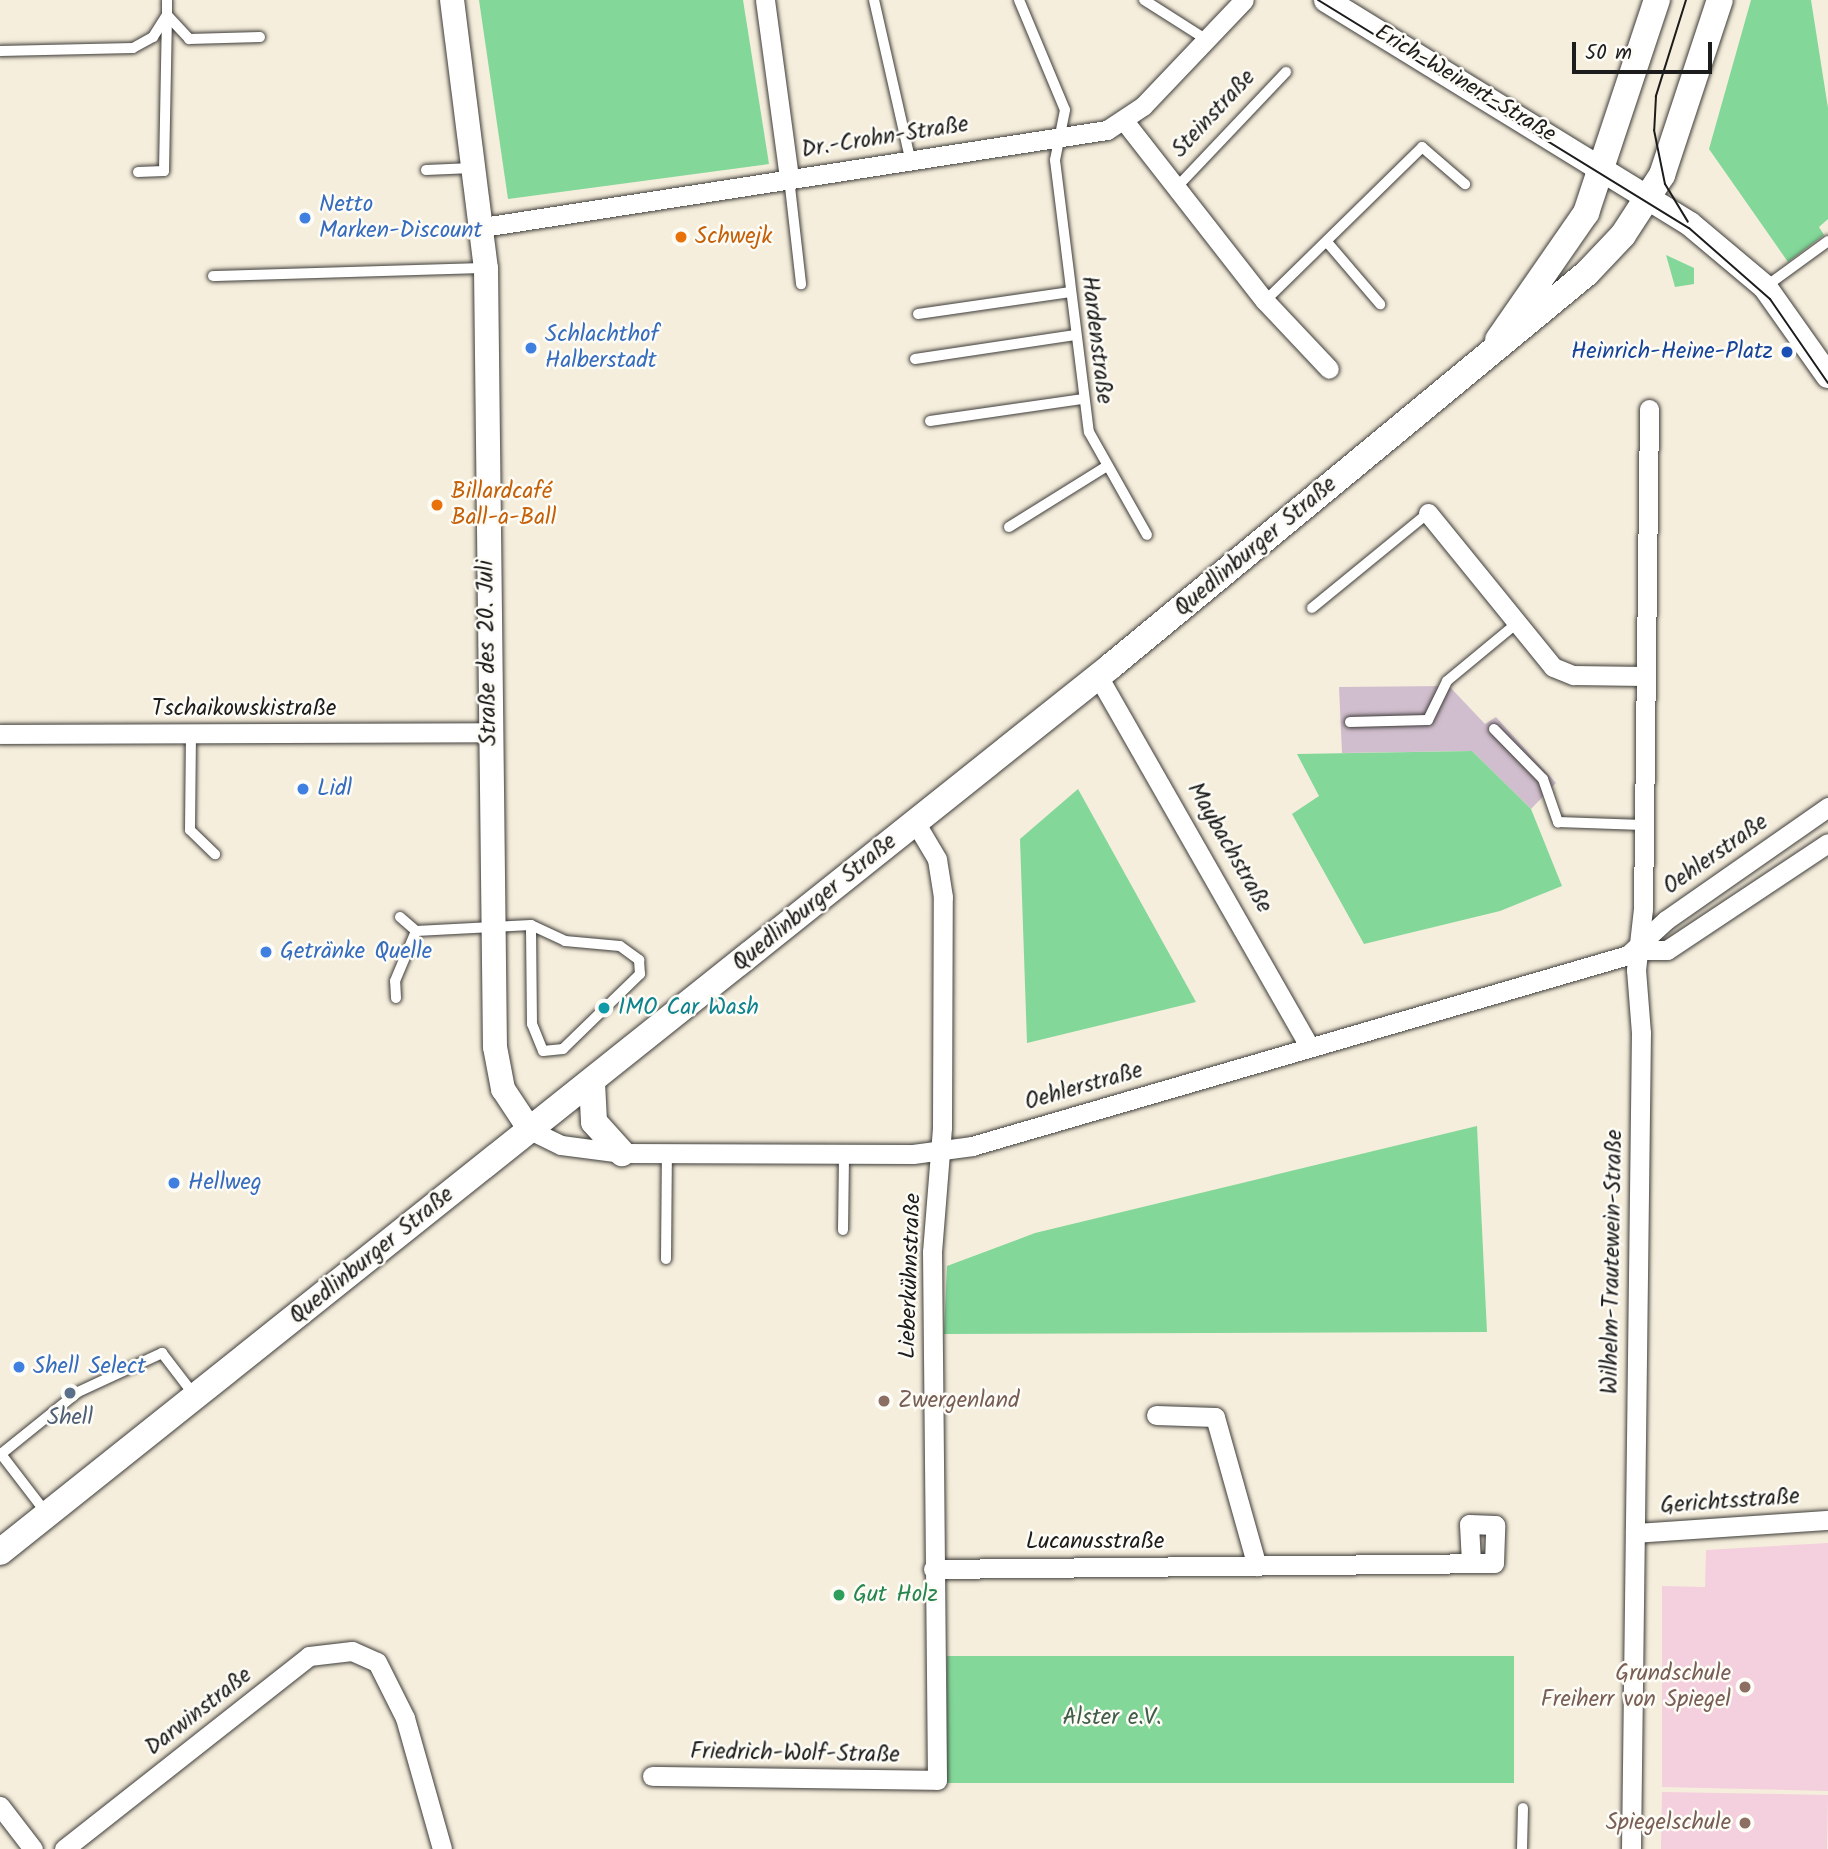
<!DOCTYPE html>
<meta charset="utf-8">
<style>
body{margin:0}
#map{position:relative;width:1828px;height:1849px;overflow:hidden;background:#f6eedc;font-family:Kalam,sans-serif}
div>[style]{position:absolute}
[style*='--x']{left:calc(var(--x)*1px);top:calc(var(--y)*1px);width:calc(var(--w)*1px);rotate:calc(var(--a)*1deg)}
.built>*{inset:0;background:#f4cfdd;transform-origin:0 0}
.industrial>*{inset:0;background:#d0bdcd}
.green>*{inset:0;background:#82d799;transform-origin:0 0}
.roads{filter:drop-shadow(0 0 2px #3d3c39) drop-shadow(0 0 2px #3d3c39)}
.service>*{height:10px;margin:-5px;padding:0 5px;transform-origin:5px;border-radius:5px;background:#fff}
.minor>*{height:19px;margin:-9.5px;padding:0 9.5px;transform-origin:9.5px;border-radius:9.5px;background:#fff}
.tertiary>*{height:24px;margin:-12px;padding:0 12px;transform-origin:12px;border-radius:12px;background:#fff}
.secondary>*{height:26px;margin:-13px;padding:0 13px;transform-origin:13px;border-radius:13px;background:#fff}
.tram>*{height:2px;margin:-1px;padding:0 1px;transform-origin:1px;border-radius:1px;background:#1c1c1c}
.dots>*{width:19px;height:19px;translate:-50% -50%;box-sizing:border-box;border:4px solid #fdfcf7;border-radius:50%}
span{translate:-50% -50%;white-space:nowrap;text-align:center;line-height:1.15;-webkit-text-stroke:5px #fdfcf7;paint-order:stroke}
.street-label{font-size:23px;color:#1c1c1c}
.shop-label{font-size:23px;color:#366cbe}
.left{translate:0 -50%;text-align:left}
.food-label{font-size:23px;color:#c56008}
.transit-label{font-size:23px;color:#164399}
.right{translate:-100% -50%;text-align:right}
.culture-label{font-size:23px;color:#0d838f}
.education-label{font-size:23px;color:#785e54}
.service-label{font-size:23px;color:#4e5e75}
.leisure-label{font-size:23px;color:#27864d}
.park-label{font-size:23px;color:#405d48}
.scale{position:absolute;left:1572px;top:42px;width:140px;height:32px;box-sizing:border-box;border:4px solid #1c1c1c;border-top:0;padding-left:9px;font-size:21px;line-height:24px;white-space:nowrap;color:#1c1c1c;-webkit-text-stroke:5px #fdfcf7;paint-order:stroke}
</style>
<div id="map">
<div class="built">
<i style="clip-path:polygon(1828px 1543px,1828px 1791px,1662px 1787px,1662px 1586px,1705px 1587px,1706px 1550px)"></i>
<i style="left:1662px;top:1792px;width:166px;height:57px;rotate:1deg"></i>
</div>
<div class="industrial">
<i style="clip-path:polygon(1449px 686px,1485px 724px,1496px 717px,1556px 783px,1531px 809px,1472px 751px,1342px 753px,1339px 687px)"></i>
</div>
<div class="green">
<i style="clip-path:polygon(479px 0,743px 0,769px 164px,508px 199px)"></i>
<i style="clip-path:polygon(1751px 0,1811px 0,1828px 108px,1828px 219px,1819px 227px,1824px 235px,1788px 262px,1709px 149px)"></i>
<i style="clip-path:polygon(1666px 255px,1694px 268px,1694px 284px,1675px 287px)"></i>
<i style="clip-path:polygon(1472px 751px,1531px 809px,1562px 886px,1500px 911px,1364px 944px,1292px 814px,1319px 796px,1297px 754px)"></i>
<i style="clip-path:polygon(1078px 789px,1196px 1002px,1027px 1043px,1020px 839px)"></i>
<i style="clip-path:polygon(1477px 1126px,1487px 1332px,944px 1334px,947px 1266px,1035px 1233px)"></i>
<i style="left:947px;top:1656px;width:567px;height:127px"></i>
</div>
<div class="roads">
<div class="service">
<i style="--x:167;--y:0;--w:15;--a:90"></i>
<i style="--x:167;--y:15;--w:33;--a:47"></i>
<i style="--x:189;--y:39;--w:71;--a:-1.6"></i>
<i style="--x:874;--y:0;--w:163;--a:77.2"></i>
<i style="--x:1019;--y:0;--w:119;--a:67.3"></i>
<i style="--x:1065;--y:110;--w:51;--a:101.3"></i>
<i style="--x:1055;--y:160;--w:274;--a:82.9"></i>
<i style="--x:1089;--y:432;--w:118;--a:60.6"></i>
<i style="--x:1144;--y:0;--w:75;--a:32.4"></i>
<i style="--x:0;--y:51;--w:133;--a:-1.3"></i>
<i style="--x:133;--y:48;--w:23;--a:-29"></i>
<i style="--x:153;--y:37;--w:25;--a:-58"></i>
<i style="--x:426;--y:170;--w:46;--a:-2.5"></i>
<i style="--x:138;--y:172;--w:26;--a:-2"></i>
<i style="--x:164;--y:171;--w:156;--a:-88.9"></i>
<i style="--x:789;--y:178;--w:107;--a:83.5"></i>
<i style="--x:1176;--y:188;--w:160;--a:-46.5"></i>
<i style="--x:1327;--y:242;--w:82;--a:49.5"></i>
<i style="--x:213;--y:276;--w:273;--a:-1.7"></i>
<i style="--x:1765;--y:287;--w:78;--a:-36.1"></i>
<i style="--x:1265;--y:301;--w:220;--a:-44.4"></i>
<i style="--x:1422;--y:147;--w:57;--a:40.7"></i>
<i style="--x:918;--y:314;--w:154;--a:-8.2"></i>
<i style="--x:915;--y:359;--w:162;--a:-8.5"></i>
<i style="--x:930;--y:421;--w:155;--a:-8.2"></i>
<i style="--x:1009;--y:527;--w:115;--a:-31.9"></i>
<i style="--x:1312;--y:608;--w:150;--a:-39.3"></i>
<i style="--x:1350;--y:722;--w:78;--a:-1.5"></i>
<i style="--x:1428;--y:720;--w:43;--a:-64"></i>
<i style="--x:1447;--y:681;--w:89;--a:-39.6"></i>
<i style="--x:1494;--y:729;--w:70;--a:45.6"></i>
<i style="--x:1543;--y:779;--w:46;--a:70.8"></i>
<i style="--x:1558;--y:822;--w:85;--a:2"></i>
<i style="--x:191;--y:734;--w:96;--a:90.6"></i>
<i style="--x:190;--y:830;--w:35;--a:44"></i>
<i style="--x:400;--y:917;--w:21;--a:41"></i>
<i style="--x:396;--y:998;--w:17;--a:-93"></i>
<i style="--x:395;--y:981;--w:54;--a:-67.2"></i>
<i style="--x:416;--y:931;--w:115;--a:-3"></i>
<i style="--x:531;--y:925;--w:38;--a:25"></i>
<i style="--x:565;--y:941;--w:55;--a:5.2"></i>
<i style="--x:620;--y:946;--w:24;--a:36"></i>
<i style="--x:639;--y:960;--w:14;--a:86"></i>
<i style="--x:640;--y:974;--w:107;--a:135.8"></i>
<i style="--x:563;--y:1049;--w:20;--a:174"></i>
<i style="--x:543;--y:1051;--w:29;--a:-112"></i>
<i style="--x:532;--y:1024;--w:99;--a:-90.6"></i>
<i style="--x:843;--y:1230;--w:76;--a:-89.2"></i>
<i style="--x:666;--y:1259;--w:106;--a:-89.5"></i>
<i style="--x:47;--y:1514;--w:76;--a:-127.5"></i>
<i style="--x:1;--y:1454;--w:99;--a:-38.8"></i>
<i style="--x:78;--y:1392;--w:93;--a:-24.9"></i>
<i style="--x:162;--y:1353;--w:54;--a:52.5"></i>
<i style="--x:1522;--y:1849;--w:41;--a:-88.6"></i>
</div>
<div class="minor">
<i style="--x:765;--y:0;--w:180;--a:82.3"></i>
<i style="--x:1125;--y:122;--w:227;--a:52"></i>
<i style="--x:1265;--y:301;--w:93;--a:46.7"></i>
<i style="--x:483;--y:227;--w:631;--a:-8.84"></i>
<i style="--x:1107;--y:130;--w:43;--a:-33.7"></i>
<i style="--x:1143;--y:106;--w:146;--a:-46.4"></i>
<i style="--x:1428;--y:513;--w:198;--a:50.9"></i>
<i style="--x:1553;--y:667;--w:22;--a:22"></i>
<i style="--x:1573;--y:675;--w:71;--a:0.8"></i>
<i style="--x:1098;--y:676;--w:427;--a:60.3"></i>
<i style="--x:0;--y:734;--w:489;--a:-0.2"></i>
<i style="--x:1639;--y:950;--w:28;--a:0"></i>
<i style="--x:1667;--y:950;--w:193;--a:-33.6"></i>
<i style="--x:530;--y:1130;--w:34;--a:26"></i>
<i style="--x:561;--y:1145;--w:62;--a:7.5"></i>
<i style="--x:622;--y:1153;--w:291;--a:0.2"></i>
<i style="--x:913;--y:1154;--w:60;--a:-7.7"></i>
<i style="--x:972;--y:1146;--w:683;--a:-16.23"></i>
<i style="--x:1628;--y:955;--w:52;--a:-42.6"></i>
<i style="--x:1666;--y:920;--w:198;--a:-34.9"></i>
<i style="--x:1156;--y:1415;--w:59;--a:1.9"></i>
<i style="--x:1215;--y:1417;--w:155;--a:74.3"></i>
<i style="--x:1635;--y:1533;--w:193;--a:-3.9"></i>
<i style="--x:933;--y:1569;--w:561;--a:-0.61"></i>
<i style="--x:1494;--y:1563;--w:38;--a:-88"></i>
<i style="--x:1495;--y:1525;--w:26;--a:-178"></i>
<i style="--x:1469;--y:1524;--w:38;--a:87"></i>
<i style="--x:652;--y:1776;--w:285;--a:0.8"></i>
<i style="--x:937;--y:1780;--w:528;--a:-90.54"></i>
<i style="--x:932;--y:1252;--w:125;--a:-85.4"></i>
<i style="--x:942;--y:1127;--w:230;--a:-89.8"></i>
<i style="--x:943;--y:897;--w:38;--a:-99"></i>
<i style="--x:937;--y:859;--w:43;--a:-120.7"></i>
<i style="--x:0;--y:1806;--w:54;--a:52.5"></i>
<i style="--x:64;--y:1849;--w:312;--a:-38.2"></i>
<i style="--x:309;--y:1656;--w:43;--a:-6.6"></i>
<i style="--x:352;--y:1651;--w:27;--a:24"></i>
<i style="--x:377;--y:1662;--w:63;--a:63.4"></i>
<i style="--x:405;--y:1718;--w:136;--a:74.2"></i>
<i style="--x:1631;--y:1849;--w:816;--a:-89.3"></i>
<i style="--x:1641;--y:1033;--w:63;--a:-94.5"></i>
<i style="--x:1636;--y:970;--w:61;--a:-83.5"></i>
<i style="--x:1643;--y:909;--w:500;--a:-89.31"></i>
</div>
<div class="tertiary">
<i style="--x:452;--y:0;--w:270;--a:82.8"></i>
<i style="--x:486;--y:268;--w:779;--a:89.34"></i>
<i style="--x:495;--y:1047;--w:43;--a:79.2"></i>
<i style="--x:503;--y:1089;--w:49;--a:56.6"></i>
<i style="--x:1326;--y:0;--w:427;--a:31.6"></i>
<i style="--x:1690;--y:224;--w:98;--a:40"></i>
<i style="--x:1765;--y:287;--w:109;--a:54.7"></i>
</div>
<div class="secondary">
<i style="--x:1498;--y:340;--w:155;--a:-55.3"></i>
<i style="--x:1586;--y:213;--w:225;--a:-71.6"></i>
<i style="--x:592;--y:1083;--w:39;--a:87"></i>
<i style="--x:594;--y:1122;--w:42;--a:47.9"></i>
<i style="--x:0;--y:1552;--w:1421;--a:-38.57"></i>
<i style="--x:1111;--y:666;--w:617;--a:-39.54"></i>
<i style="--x:1587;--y:273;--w:52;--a:-46.5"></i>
<i style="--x:1623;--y:235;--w:72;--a:-57"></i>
<i style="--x:1662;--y:175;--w:184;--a:-71.7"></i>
</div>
</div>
<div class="tram">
<i style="--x:1318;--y:0;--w:435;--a:31.6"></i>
<i style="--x:1689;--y:228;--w:108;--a:41.2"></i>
<i style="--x:1770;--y:299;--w:102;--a:55.4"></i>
<i style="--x:1686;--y:0;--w:101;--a:107.4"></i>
<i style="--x:1656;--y:96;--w:34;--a:93"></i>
<i style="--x:1654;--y:130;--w:55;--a:78.5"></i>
<i style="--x:1665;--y:184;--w:44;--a:58.8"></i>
</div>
<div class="dots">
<i style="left:305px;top:218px;background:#3f7fe0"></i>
<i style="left:681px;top:237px;background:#e8710a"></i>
<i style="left:531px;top:348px;background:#3f7fe0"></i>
<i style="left:1787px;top:352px;background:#1a4fb4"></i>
<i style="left:437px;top:505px;background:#e8710a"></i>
<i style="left:303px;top:789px;background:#3f7fe0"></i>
<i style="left:266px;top:952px;background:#3f7fe0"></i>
<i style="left:604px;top:1008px;background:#0f9aa8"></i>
<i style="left:174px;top:1183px;background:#3f7fe0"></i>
<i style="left:19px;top:1367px;background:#3f7fe0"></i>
<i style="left:70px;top:1393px;background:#5c6f8a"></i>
<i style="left:884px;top:1401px;background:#8d6e63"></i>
<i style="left:839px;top:1595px;background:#2e9e5b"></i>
<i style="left:1745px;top:1687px;background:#8d6e63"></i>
<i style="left:1745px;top:1823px;background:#8d6e63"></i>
</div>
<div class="street-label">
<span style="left:1465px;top:84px;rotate:31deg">Erich-Weinert-Straße</span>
<span style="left:1214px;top:114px;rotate:-47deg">Steinstraße</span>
<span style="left:885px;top:138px;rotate:-9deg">Dr.-Crohn-Straße</span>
<span style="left:1096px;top:340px;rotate:83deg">Hardenstraße</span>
<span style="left:1256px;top:547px;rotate:-40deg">Quedlinburger Straße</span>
<span style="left:488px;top:653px;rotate:-91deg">Straße des 20. Juli</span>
<span style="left:244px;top:709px">Tschaikowskistraße</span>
<span style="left:1229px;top:848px;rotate:60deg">Maybachstraße</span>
<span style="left:1716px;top:855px;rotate:-35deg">Oehlerstraße</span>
<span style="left:815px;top:903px;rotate:-39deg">Quedlinburger Straße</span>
<span style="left:1084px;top:1087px;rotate:-16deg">Oehlerstraße</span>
<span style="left:372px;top:1256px;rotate:-39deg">Quedlinburger Straße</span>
<span style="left:1613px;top:1262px;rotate:-89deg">Wilhelm-Trautewein-Straße</span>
<span style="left:911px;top:1276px;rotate:-88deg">Lieberkühnstraße</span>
<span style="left:1730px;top:1502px;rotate:-4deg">Gerichtsstraße</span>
<span style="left:1095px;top:1542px">Lucanusstraße</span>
<span style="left:199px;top:1712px;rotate:-38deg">Darwinstraße</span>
<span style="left:795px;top:1754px;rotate:1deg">Friedrich-Wolf-Straße</span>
</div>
<div class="shop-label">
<span class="left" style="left:319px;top:218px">Netto<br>Marken-Discount</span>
<span class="left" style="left:545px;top:348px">Schlachthof<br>Halberstadt</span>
<span class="left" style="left:317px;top:789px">Lidl</span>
<span class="left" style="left:280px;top:952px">Getränke Quelle</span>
<span class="left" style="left:188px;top:1183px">Hellweg</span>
<span class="left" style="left:33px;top:1367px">Shell Select</span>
</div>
<div class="food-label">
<span class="left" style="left:695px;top:237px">Schwejk</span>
<span class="left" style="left:451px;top:505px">Billardcafé<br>Ball-a-Ball</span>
</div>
<div class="transit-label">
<span class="right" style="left:1773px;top:352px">Heinrich-Heine-Platz</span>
</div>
<div class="culture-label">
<span class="left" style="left:618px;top:1008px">IMO Car Wash</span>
</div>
<div class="education-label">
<span class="left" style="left:898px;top:1401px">Zwergenland</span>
<span class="right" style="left:1731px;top:1687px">Grundschule<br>Freiherr von Spiegel</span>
<span class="right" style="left:1731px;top:1823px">Spiegelschule</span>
</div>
<div class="service-label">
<span style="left:70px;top:1418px">Shell</span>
</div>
<div class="leisure-label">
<span class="left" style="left:853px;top:1595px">Gut Holz</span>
</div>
<div class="park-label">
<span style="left:1112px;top:1718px">Alster e.V.</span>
</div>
<div class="scale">50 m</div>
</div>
